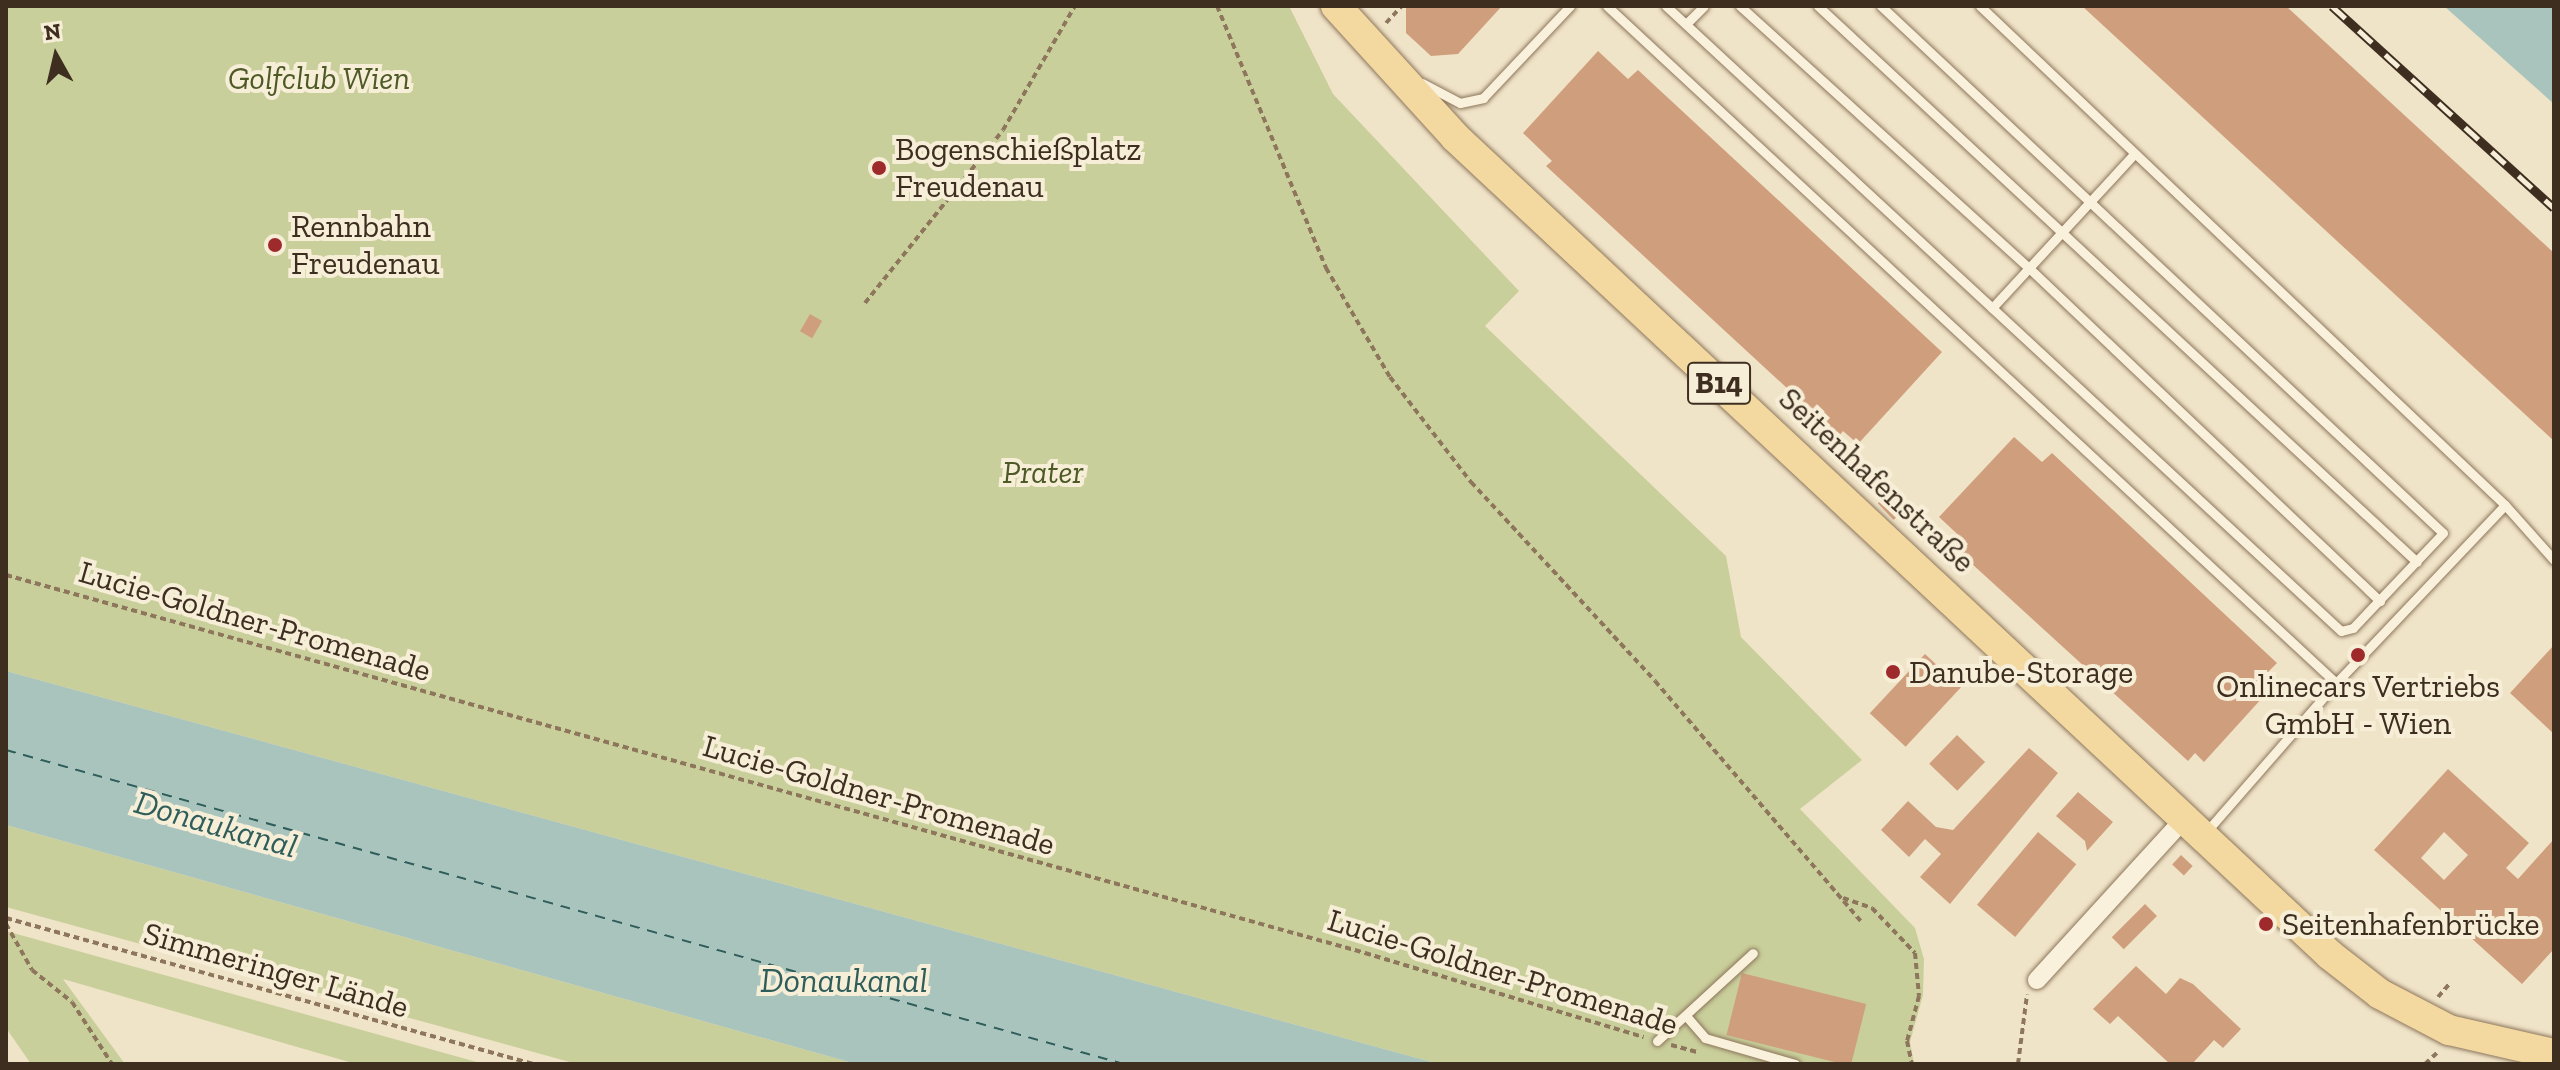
<!DOCTYPE html>
<meta charset="utf-8">
<style>
body{margin:0}
#map{position:relative;width:2560px;height:1070px;overflow:hidden;background:#f0e4c8;font-family:"Zilla Slab",serif}
div>[style]{position:absolute}
[style*='--x']{left:calc(var(--x)*1px);top:calc(var(--y)*1px);width:calc(var(--w)*1px);rotate:calc(var(--a)*1deg)}
.green>*{inset:0;background:#c9cf9b}
.water>*{inset:0;background:#a9c4bc}
.ferry>*{height:2px;margin-top:-1px;transform-origin:0;background:repeating-linear-gradient(90deg,#2f5d5a 0 10px,transparent 0 18px)}
.building>*{inset:0;background:#cf9f7d;transform-origin:0 0}
.path>*{height:4px;margin-top:-2px;transform-origin:0;background:repeating-linear-gradient(90deg,#8d765c 0 6px,transparent 0 10px)}
.roads{filter:drop-shadow(0 0 2px #8d765c) drop-shadow(0 0 2px #8d765c)}
.lane>*{height:9px;margin:-4.5px;padding:0 4.5px;transform-origin:4.5px;border-radius:4.5px;background:#faf1dc}
.street>*{height:18px;margin:-9px;padding:0 9px;transform-origin:9px;border-radius:9px;background:#faf1dc}
.primary>*{height:30px;margin:-15px;padding:0 15px;transform-origin:15px;border-radius:15px;background:#f3d9a0}
.rail>*{height:9px;margin-top:-4.5px;transform-origin:0;background:repeating-linear-gradient(90deg,#f7eed8 0 18px,#3d2e20 0 36px);box-sizing:border-box;border-block:2px solid #3d2e20}
.dots>*{width:22px;height:22px;translate:-50% -50%;box-sizing:border-box;border:4px solid #f7eed8;border-radius:50%}
span{translate:-50% -50%;white-space:nowrap;text-align:center;line-height:1.15;-webkit-text-stroke:8px #f7eed8;paint-order:stroke}
.shield-label span{padding:2px 6px;background:#f7eed8;border:2px solid;border-radius:6px;-webkit-text-stroke-width:0}
.shield-label{font-size:30px;color:#3d2e20;font-weight:700}
.park-label{font-size:32px;color:#4d5a26;font-style:italic}
.poi-label{font-size:32px;color:#3d2e20}
.left{translate:0 -50%;text-align:left}
.street-label{font-size:32px;color:#3d2e20}
.water-label{font-size:34px;color:#2f5d5a;font-style:italic}
.frame{position:absolute;inset:0;border:8px solid #3d2e20;pointer-events:none}
.north{position:absolute;left:16px;top:16px;width:80px;height:80px;-webkit-text-stroke:6px #f7eed8;paint-order:stroke;rotate:352deg;font-size:22px;font-weight:700;line-height:32px;text-align:center;color:#3d2e20}
.north::after{content:'';display:block;margin:auto;width:28px;height:36px;background:#3d2e20;clip-path:polygon(50% 0,100% 100%,50% 72%,0 100%)}
</style>
<div id="map">
<div class="green">
<i style="clip-path:polygon(6px 6px,1289px 6px,1333px 94px,1519px 291px,1485px 326px,1726px 556px,1741px 637px,1862px 760px,1800px 809px,1915px 928px,1924px 959px,1923px 995px,1910px 1042px,1914px 1064px,1439px 1064px,6px 671px)"></i>
<i style="clip-path:polygon(6px 825px,856px 1064px,577px 1064px,6px 907px)"></i>
<i style="clip-path:polygon(6px 932px,6px 931px,484px 1064px,356px 1064px,63px 979px,125px 1064px,31px 1064px,6px 1028px)"></i>
</div>
<div class="water">
<i style="clip-path:polygon(2444px 6px,2554px 6px,2554px 104px)"></i>
<i style="clip-path:polygon(6px 671px,1439px 1064px,856px 1064px,6px 825px)"></i>
</div>
<div class="ferry">
<i style="--x:6;--y:750;--w:1161;--a:15.69"></i>
</div>
<div class="building">
<i style="clip-path:polygon(1406px 6px,1502px 6px,1458px 54px,1431px 56px,1406px 33px)"></i>
<i style="clip-path:polygon(2082px 6px,2286px 6px,2554px 253px,2554px 441px)"></i>
<i style="clip-path:polygon(1598px 51px,1628px 79px,1638px 70px,1942px 352px,1858px 444px,1843px 431px,1839px 436px,1546px 166px,1552px 161px,1523px 133px)"></i>
<i style="left:810px;top:314px;width:14px;height:20px;rotate:30deg"></i>
<i style="clip-path:polygon(2014px 437px,2042px 462px,2052px 453px,2277px 663px,2263px 677px,2273px 686px,2204px 762px,2195px 753px,2188px 761px,1960px 553px,1968px 544px,1939px 517px)"></i>
<i style="left:1891px;top:491px;width:23px;height:18px;rotate:47deg"></i>
<i style="clip-path:polygon(2554px 645px,2554px 734px,2510px 693px)"></i>
<i style="left:1925px;top:654px;width:49px;height:81px;rotate:43deg"></i>
<i style="left:1957px;top:735px;width:39px;height:40px;rotate:44deg"></i>
<i style="clip-path:polygon(2029px 748px,2058px 773px,1950px 904px,1920px 877px,1941px 854px,1925px 839px,1909px 857px,1881px 830px,1908px 801px,1936px 827px,1953px 830px)"></i>
<i style="clip-path:polygon(evenodd,2448px 769px,2529px 843px,2506px 868px,2518px 879px,2554px 839px,2554px 949px,2522px 984px,2374px 850px,2448px 769px,2444px 832px,2468px 855px,2444px 880px,2421px 858px,2444px 832px)"></i>
<i style="clip-path:polygon(2078px 792px,2113px 822px,2087px 851px,2085px 841px,2056px 816px)"></i>
<i style="left:2038px;top:832px;width:50px;height:95px;rotate:40deg"></i>
<i style="left:2181px;top:855px;width:16px;height:13px;rotate:43deg"></i>
<i style="left:2145px;top:904px;width:17px;height:47px;rotate:45deg"></i>
<i style="clip-path:polygon(2136px 966px,2166px 994px,2180px 978px,2193px 984px,2241px 1029px,2223px 1048px,2214px 1040px,2192px 1064px,2170px 1064px,2118px 1016px,2110px 1024px,2093px 1009px)"></i>
<i style="left:1742px;top:973px;width:128px;height:64px;rotate:14deg"></i>
</div>
<div class="path">
<i style="--x:1217;--y:6;--w:284;--a:67.4"></i>
<i style="--x:1326;--y:268;--w:126;--a:59.6"></i>
<i style="--x:1390;--y:377;--w:133;--a:52.4"></i>
<i style="--x:1471;--y:482;--w:271;--a:47.2"></i>
<i style="--x:1655;--y:681;--w:316;--a:49.4"></i>
<i style="--x:1386;--y:23;--w:23;--a:-47"></i>
<i style="--x:865;--y:303;--w:221;--a:-51.4"></i>
<i style="--x:1003;--y:130;--w:143;--a:-59.9"></i>
<i style="--x:6;--y:575;--w:1411;--a:15.54"></i>
<i style="--x:1365;--y:953;--w:291;--a:16.8"></i>
<i style="--x:1843;--y:898;--w:31;--a:19"></i>
<i style="--x:1872;--y:908;--w:62;--a:46.3"></i>
<i style="--x:1915;--y:953;--w:43;--a:84.7"></i>
<i style="--x:1919;--y:996;--w:47;--a:104.9"></i>
<i style="--x:1907;--y:1041;--w:24;--a:78"></i>
<i style="--x:6;--y:918;--w:547;--a:15.48"></i>
<i style="--x:6;--y:924;--w:53;--a:60.5"></i>
<i style="--x:32;--y:970;--w:51;--a:38.7"></i>
<i style="--x:72;--y:1002;--w:74;--a:57.2"></i>
<i style="--x:2438;--y:997;--w:18;--a:-49"></i>
<i style="--x:1671;--y:1045;--w:27;--a:15"></i>
<i style="--x:2018;--y:1064;--w:70;--a:-82.6"></i>
<i style="--x:2425;--y:1064;--w:18;--a:-43"></i>
</div>
<div class="roads">
<div class="lane">
<i style="--x:1607;--y:6;--w:995;--a:42.88"></i>
<i style="--x:2336;--y:683;--w:198;--a:131.1"></i>
<i style="--x:1666;--y:6;--w:444;--a:42.8"></i>
<i style="--x:1992;--y:308;--w:208;--a:-47.3"></i>
<i style="--x:1740;--y:6;--w:390;--a:42.2"></i>
<i style="--x:2029;--y:268;--w:484;--a:43.5"></i>
<i style="--x:1818;--y:6;--w:817;--a:42.87"></i>
<i style="--x:1881;--y:6;--w:770;--a:43.16"></i>
<i style="--x:2443;--y:533;--w:131;--a:133.5"></i>
<i style="--x:2353;--y:628;--w:12;--a:166"></i>
<i style="--x:2341;--y:631;--w:476;--a:-137.2"></i>
<i style="--x:1980;--y:6;--w:724;--a:43.55"></i>
<i style="--x:2505;--y:505;--w:74;--a:48.3"></i>
<i style="--x:1686;--y:24;--w:25;--a:-45"></i>
<i style="--x:1422;--y:83;--w:43;--a:27.8"></i>
<i style="--x:1460;--y:103;--w:24;--a:-12"></i>
<i style="--x:1483;--y:98;--w:127;--a:-46.6"></i>
<i style="--x:2336;--y:683;--w:245;--a:-46.5"></i>
<i style="--x:1687;--y:1017;--w:28;--a:49"></i>
<i style="--x:1705;--y:1038;--w:94;--a:16.1"></i>
<i style="--x:1657;--y:1041;--w:130;--a:-42.5"></i>
</div>
<div class="street">
<i style="--x:2037;--y:980;--w:219;--a:-47.6"></i>
</div>
<div class="primary">
<i style="--x:1336;--y:6;--w:177;--a:47.7"></i>
<i style="--x:1455;--y:137;--w:1198;--a:43.07"></i>
<i style="--x:2330;--y:955;--w:63;--a:38"></i>
<i style="--x:2380;--y:994;--w:78;--a:27.6"></i>
<i style="--x:2449;--y:1030;--w:108;--a:12.9"></i>
</div>
</div>
<div class="rail">
<i style="--x:2332;--y:6;--w:300;--a:42.3"></i>
</div>
<div class="dots">
<i style="left:879px;top:168px;background:#9e2a2b"></i>
<i style="left:275px;top:245px;background:#9e2a2b"></i>
<i style="left:2358px;top:655px;background:#9e2a2b"></i>
<i style="left:1893px;top:672px;background:#9e2a2b"></i>
<i style="left:2266px;top:924px;background:#9e2a2b"></i>
</div>
<div class="shield-label">
<span style="left:1719px;top:383px">B14</span>
</div>
<div class="park-label">
<span style="left:319px;top:78px">Golfclub Wien</span>
<span style="left:1043px;top:472px">Prater</span>
</div>
<div class="poi-label">
<span class="left" style="left:895px;top:168px">Bogenschießplatz<br>Freudenau</span>
<span class="left" style="left:291px;top:245px">Rennbahn<br>Freudenau</span>
<span class="left" style="left:1909px;top:672px">Danube-Storage</span>
<span style="left:2358px;top:705px">Onlinecars Vertriebs<br>GmbH - Wien</span>
<span class="left" style="left:2282px;top:924px">Seitenhafenbrücke</span>
</div>
<div class="street-label">
<span style="left:1877px;top:480px;rotate:43deg">Seitenhafenstraße</span>
<span style="left:255px;top:621px;rotate:16deg">Lucie-Goldner-Promenade</span>
<span style="left:879px;top:795px;rotate:16deg">Lucie-Goldner-Promenade</span>
<span style="left:276px;top:970px;rotate:16deg">Simmeringer Lände</span>
<span style="left:1503px;top:972px;rotate:17deg">Lucie-Goldner-Promenade</span>
</div>
<div class="water-label">
<span style="left:216px;top:824px;rotate:16deg">Donaukanal</span>
<span style="left:844px;top:981px">Donaukanal</span>
</div>
<div class="frame"></div>
<div class="north">N</div>
</div>
